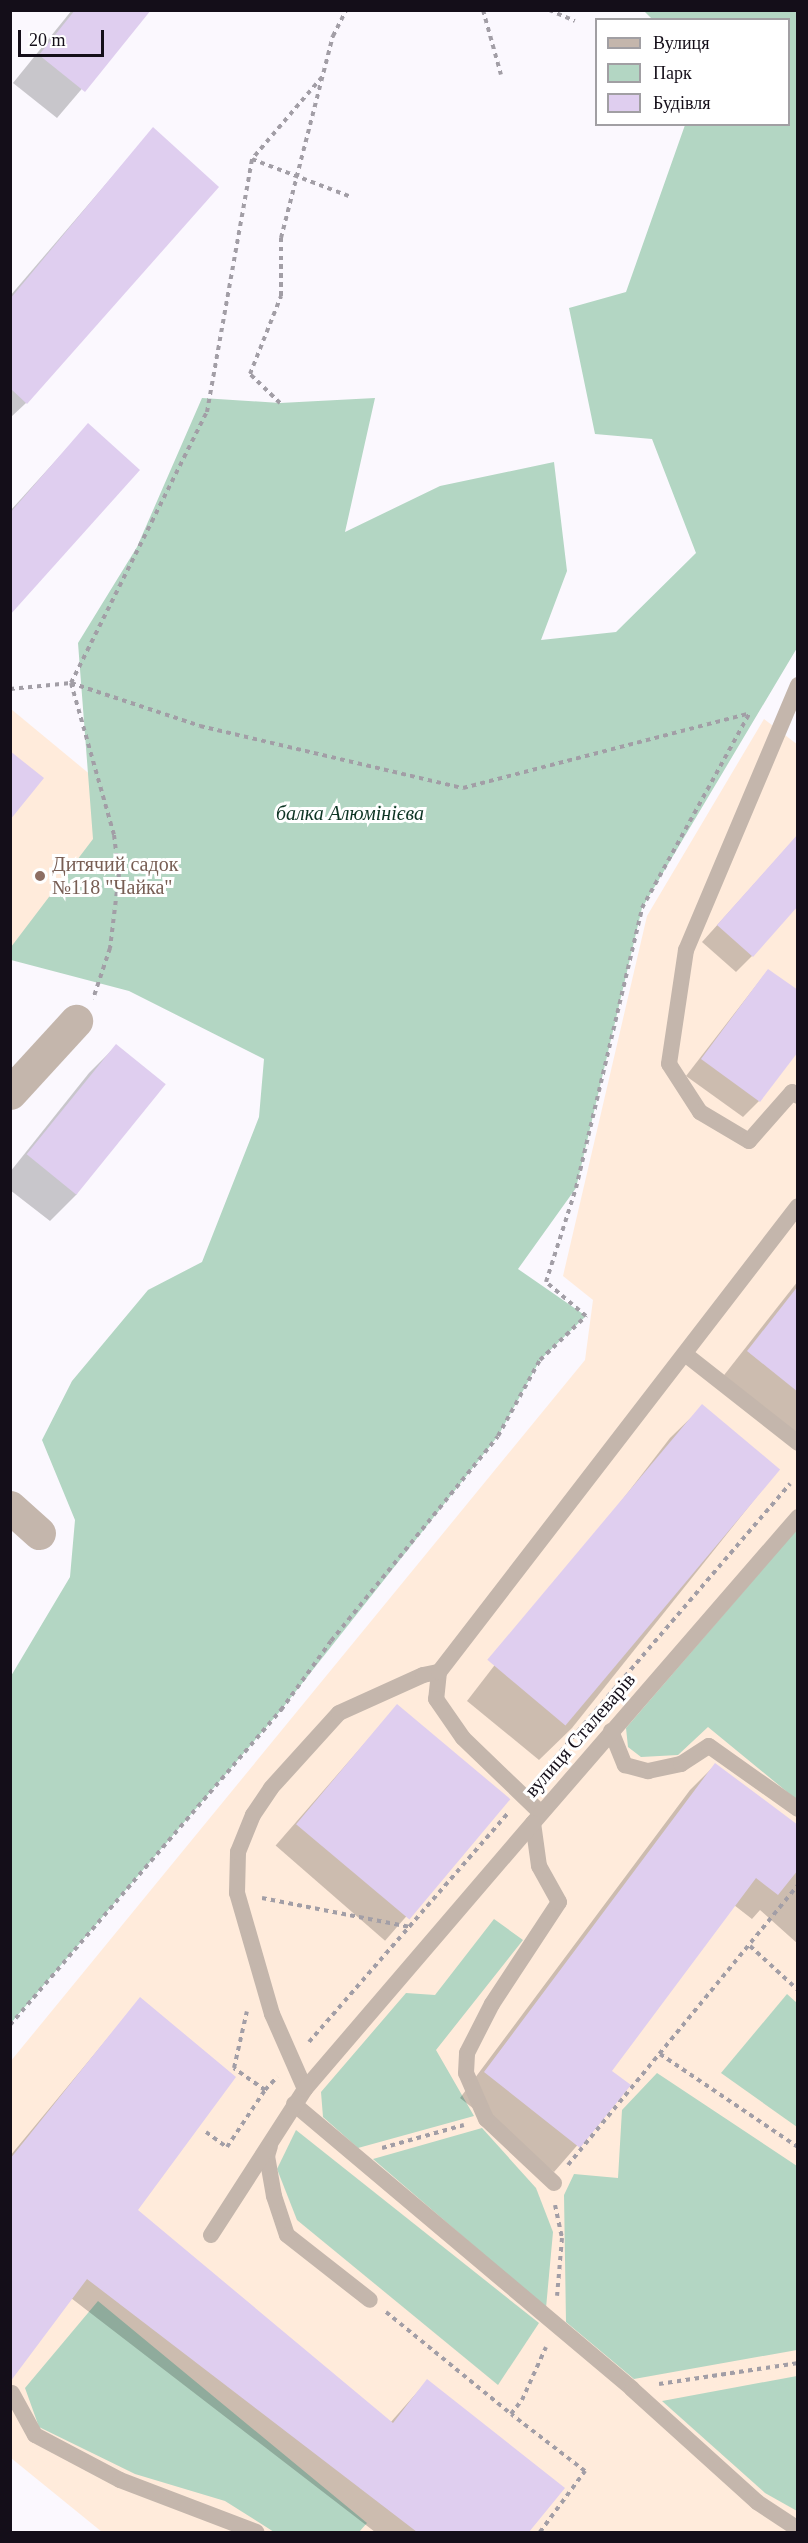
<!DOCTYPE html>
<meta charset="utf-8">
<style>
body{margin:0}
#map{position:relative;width:808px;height:2543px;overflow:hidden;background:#fbf8fe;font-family:Georgia,serif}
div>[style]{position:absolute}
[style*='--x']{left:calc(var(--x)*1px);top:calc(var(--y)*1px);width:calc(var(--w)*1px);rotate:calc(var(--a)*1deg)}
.education>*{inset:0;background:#ffebdb}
.green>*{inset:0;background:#b3d6c3}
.shadow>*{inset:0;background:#0003;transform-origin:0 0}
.building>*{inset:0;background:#dfceef;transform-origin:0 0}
.path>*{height:4px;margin-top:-2px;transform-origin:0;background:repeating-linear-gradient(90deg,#a29ea6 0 4.5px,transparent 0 9px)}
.service>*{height:16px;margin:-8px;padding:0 8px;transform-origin:8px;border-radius:8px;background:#c4b6ac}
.minor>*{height:33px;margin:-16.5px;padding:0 16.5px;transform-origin:16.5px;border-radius:16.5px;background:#c4b6ac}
.dots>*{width:16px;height:16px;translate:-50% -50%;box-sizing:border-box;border:3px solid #fff;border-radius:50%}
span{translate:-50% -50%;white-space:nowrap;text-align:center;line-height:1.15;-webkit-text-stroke:6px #fff;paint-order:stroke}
.park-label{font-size:20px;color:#0d3423;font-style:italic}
.education-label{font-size:20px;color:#785e54}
.left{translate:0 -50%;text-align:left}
.street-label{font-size:20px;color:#140e19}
.frame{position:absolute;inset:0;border:12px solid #140e19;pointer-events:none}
.legend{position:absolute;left:595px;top:18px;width:195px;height:108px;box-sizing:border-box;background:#fff;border:2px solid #a19fa3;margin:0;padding:8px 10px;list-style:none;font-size:18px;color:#140e19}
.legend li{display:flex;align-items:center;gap:12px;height:30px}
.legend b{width:30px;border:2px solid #a19fa3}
.scale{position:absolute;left:18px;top:30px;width:86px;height:27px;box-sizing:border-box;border:3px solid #140e19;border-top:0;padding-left:8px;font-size:18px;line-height:21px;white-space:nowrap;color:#140e19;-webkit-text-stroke:4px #fff;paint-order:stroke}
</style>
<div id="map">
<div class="education">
<i style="clip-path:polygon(11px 709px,127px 805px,11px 948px)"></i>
<i style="clip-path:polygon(764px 719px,798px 745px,797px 2532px,102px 2532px,11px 2458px,10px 2062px,585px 1360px,593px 1300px,563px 1276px,647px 916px)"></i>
</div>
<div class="green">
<i style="clip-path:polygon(644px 11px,797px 11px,797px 648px,642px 908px,576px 1188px,518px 1269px,586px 1316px,540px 1360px,498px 1436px,281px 1710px,11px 2023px,11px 1676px,70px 1577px,75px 1520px,42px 1440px,72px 1381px,148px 1290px,202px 1262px,259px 1117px,264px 1059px,129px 991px,11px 960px,11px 947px,93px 839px,78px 643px,137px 547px,202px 398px,280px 403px,375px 398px,345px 532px,440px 486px,554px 462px,567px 571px,541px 640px,616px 632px,696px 553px,652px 439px,595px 434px,569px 308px,626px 292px,685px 125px,788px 124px,788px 20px,652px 19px)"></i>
<i style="clip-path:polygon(797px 1529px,797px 1800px,708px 1727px,678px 1755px,641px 1757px,628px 1747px,626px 1728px)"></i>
<i style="clip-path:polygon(494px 1919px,523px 1940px,436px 2050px,474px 2116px,358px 2148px,323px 2117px,321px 2092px,406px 1993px,435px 1995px)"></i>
<i style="clip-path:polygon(787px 1994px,797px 2003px,797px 2127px,721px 2073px)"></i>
<i style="clip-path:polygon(657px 2073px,797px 2166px,797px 2350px,634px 2379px,566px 2322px,564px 2195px,574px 2174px,618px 2178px,622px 2110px)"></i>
<i style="clip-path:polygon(482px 2128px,536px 2188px,553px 2232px,546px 2308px,373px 2159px)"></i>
<i style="clip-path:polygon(296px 2130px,539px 2323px,498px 2385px,297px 2220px,277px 2169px)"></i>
<i style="clip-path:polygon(98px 2301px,367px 2523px,359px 2532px,274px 2532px,225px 2501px,135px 2474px,39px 2427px,25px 2388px)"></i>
<i style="clip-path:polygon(797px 2376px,797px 2511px,765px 2493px,662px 2401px)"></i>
</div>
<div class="shadow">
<i style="clip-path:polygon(72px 10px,149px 10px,57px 118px,13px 83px)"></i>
<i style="clip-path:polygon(153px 129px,26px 403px,10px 418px,10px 296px)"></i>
<i style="clip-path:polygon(88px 425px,10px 613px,10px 511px)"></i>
<i style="clip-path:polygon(798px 835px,752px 956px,736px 972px,702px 942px)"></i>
<i style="clip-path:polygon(768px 970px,759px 1101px,743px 1117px,686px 1076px)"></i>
<i style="clip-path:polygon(116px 1046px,77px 1194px,50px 1221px,10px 1190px,10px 1172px,89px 1073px)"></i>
<i style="clip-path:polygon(798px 1281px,798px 1439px,721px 1379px)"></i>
<i style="clip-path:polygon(703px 1406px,778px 1470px,572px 1728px,539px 1760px,467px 1701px,670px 1438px)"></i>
<i style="left:397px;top:1706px;width:145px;height:185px;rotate:41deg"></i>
<i style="clip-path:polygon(715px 1765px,798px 1828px,798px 1944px,760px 1910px,752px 1919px,734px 1905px,610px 2071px,629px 2086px,554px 2172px,460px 2098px,690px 1790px)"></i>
<i style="clip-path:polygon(140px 1999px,136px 2211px,390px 2423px,427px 2381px,563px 2488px,527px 2532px,375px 2532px,71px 2298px,10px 2379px,10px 2156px)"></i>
</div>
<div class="building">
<i style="clip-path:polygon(75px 10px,151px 10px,85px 92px,39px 55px)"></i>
<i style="clip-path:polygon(153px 127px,219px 187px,27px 404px,10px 388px,10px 299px)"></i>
<i style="clip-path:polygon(88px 423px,140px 470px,10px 615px,10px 513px)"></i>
<i style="clip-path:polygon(10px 751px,44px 778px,10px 820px)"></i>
<i style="clip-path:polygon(798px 834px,798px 906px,753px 957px,717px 925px)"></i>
<i style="clip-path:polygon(768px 969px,798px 990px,798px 1052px,760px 1102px,701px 1059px)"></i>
<i style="left:116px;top:1044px;width:64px;height:142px;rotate:39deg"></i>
<i style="clip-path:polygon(798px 1286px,798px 1392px,747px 1351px)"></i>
<i style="left:702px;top:1404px;width:102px;height:334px;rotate:40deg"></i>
<i style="left:397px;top:1704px;width:148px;height:157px;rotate:40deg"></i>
<i style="clip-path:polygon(715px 1763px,798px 1825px,798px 1870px,778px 1895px,756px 1878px,612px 2071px,631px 2085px,580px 2148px,484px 2072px)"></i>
<i style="clip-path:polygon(140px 1997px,236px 2077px,138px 2210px,393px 2423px,427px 2379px,565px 2488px,529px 2532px,417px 2532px,87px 2279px,10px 2382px,10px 2159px)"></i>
</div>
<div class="path">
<i style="--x:483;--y:10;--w:67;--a:74.5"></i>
<i style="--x:549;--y:10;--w:28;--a:23"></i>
<i style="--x:322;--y:77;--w:108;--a:130.5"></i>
<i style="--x:252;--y:159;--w:106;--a:21"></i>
<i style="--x:280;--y:403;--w:42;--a:-136"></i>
<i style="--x:250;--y:374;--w:84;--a:-68.3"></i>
<i style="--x:281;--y:296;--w:58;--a:-90"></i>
<i style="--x:281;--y:238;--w:209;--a:-75.6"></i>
<i style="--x:333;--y:36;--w:29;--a:-63"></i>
<i style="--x:71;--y:683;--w:136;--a:18.4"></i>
<i style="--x:200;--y:726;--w:270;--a:13.3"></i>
<i style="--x:463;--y:788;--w:294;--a:-14.6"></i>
<i style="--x:71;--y:683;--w:158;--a:74.2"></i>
<i style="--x:114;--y:835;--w:39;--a:83"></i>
<i style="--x:119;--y:874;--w:75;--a:96.9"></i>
<i style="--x:110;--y:948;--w:54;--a:108.4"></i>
<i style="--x:10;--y:689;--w:61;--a:-5.6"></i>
<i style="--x:71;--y:683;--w:303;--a:-63.4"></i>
<i style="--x:207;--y:412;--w:257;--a:-79.9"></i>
<i style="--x:537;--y:1779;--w:389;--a:-49.4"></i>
<i style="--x:262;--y:1898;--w:151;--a:11.1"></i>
<i style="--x:750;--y:1946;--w:65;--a:42.5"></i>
<i style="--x:10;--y:2025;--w:416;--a:-49.3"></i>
<i style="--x:281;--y:1710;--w:85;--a:-54.1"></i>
<i style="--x:331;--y:1641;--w:264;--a:-50.8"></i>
<i style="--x:498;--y:1436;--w:87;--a:-61.1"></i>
<i style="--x:540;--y:1360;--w:64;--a:-43.7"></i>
<i style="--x:586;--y:1316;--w:52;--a:-139.6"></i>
<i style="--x:546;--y:1282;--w:99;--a:-72.3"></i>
<i style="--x:576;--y:1188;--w:288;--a:-76.7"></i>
<i style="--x:642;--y:908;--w:222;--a:-61.1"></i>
<i style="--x:309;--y:2042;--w:303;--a:-49"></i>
<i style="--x:660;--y:2054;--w:166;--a:34"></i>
<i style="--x:265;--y:2090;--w:18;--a:-47"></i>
<i style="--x:206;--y:2132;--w:26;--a:36"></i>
<i style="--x:227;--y:2147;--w:69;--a:-56.3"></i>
<i style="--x:265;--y:2090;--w:38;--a:-145"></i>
<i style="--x:234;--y:2068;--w:58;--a:-77.2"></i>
<i style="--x:382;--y:2148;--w:85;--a:-15.7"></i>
<i style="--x:568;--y:2165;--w:362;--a:-50.6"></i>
<i style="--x:555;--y:2205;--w:34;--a:78"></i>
<i style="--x:562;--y:2238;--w:58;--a:94.9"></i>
<i style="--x:386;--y:2312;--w:161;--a:39.2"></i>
<i style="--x:659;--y:2384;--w:141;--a:-8.6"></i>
<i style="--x:540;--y:2532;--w:76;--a:-53.6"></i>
<i style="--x:585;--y:2471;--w:93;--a:-142.4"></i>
<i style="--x:511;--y:2414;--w:18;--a:-52"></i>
<i style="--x:522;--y:2400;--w:58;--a:-65.6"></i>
</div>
<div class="service">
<i style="--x:798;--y:685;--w:288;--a:112.9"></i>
<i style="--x:686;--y:950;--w:115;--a:98.5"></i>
<i style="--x:669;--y:1064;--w:57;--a:57.1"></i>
<i style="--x:700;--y:1112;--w:57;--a:30.6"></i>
<i style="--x:749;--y:1141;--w:65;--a:-48.7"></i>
<i style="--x:792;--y:1092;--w:7;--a:34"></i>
<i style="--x:685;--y:1354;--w:144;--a:38.2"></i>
<i style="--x:439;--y:1672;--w:27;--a:96"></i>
<i style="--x:436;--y:1699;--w:47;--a:55.3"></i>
<i style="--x:463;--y:1738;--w:108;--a:43.9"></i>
<i style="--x:611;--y:1731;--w:37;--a:68"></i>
<i style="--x:625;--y:1765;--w:24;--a:15"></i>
<i style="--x:648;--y:1771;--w:34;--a:-12"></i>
<i style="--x:681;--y:1764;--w:33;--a:-33"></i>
<i style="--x:709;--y:1746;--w:109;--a:35.3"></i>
<i style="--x:305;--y:2089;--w:82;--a:-113.7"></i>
<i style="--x:272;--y:2014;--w:126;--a:-106.1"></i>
<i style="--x:237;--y:1893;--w:41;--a:-88.6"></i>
<i style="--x:238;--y:1852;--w:40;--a:-68"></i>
<i style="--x:253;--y:1815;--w:32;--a:-56"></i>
<i style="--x:271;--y:1788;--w:101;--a:-47.8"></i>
<i style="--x:339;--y:1713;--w:92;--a:-24.3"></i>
<i style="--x:423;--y:1675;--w:16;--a:-11"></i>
<i style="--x:439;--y:1672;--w:588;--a:-52.39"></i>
<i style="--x:294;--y:2104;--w:442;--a:40.1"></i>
<i style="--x:632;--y:2389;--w:169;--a:42.1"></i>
<i style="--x:757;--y:2502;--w:49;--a:33.4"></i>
<i style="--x:270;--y:2146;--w:10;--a:107"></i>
<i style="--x:267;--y:2156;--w:41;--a:80.1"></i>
<i style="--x:274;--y:2196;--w:41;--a:71.6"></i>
<i style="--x:287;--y:2235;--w:105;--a:38.1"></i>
<i style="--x:554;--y:2183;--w:93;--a:-136.7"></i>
<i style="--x:486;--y:2119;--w:50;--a:-113.5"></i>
<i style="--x:466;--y:2073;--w:20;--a:-87"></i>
<i style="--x:467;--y:2053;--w:55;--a:-63"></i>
<i style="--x:492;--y:2004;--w:122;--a:-56.7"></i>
<i style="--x:559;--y:1902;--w:41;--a:-119.1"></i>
<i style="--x:539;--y:1866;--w:43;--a:-97.9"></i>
<i style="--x:533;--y:1823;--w:405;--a:-49.1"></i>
<i style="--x:211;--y:2235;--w:174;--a:-57.2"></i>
<i style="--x:305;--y:2089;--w:350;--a:-49.4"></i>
<i style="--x:12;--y:2393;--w:48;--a:61.3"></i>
<i style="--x:35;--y:2435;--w:96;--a:27.9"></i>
<i style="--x:120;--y:2480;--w:146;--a:20.9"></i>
</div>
<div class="minor">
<i style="--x:10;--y:1093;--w:98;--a:-47.5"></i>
<i style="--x:10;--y:1507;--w:39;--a:42"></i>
</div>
<div class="dots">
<i style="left:40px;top:876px;background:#8d6e63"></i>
</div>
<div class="park-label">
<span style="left:350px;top:813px">балка Алюмінієва</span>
</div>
<div class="education-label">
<span class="left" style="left:52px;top:876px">Дитячий садок<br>№118 "Чайка"</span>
</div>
<div class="street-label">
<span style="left:580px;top:1735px;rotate:-49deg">вулиця Сталеварів</span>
</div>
<div class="frame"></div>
<ul class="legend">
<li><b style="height:8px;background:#c4b6ac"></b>Вулиця</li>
<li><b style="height:16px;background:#b3d6c3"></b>Парк</li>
<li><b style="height:16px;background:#dfceef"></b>Будівля</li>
</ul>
<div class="scale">20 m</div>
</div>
